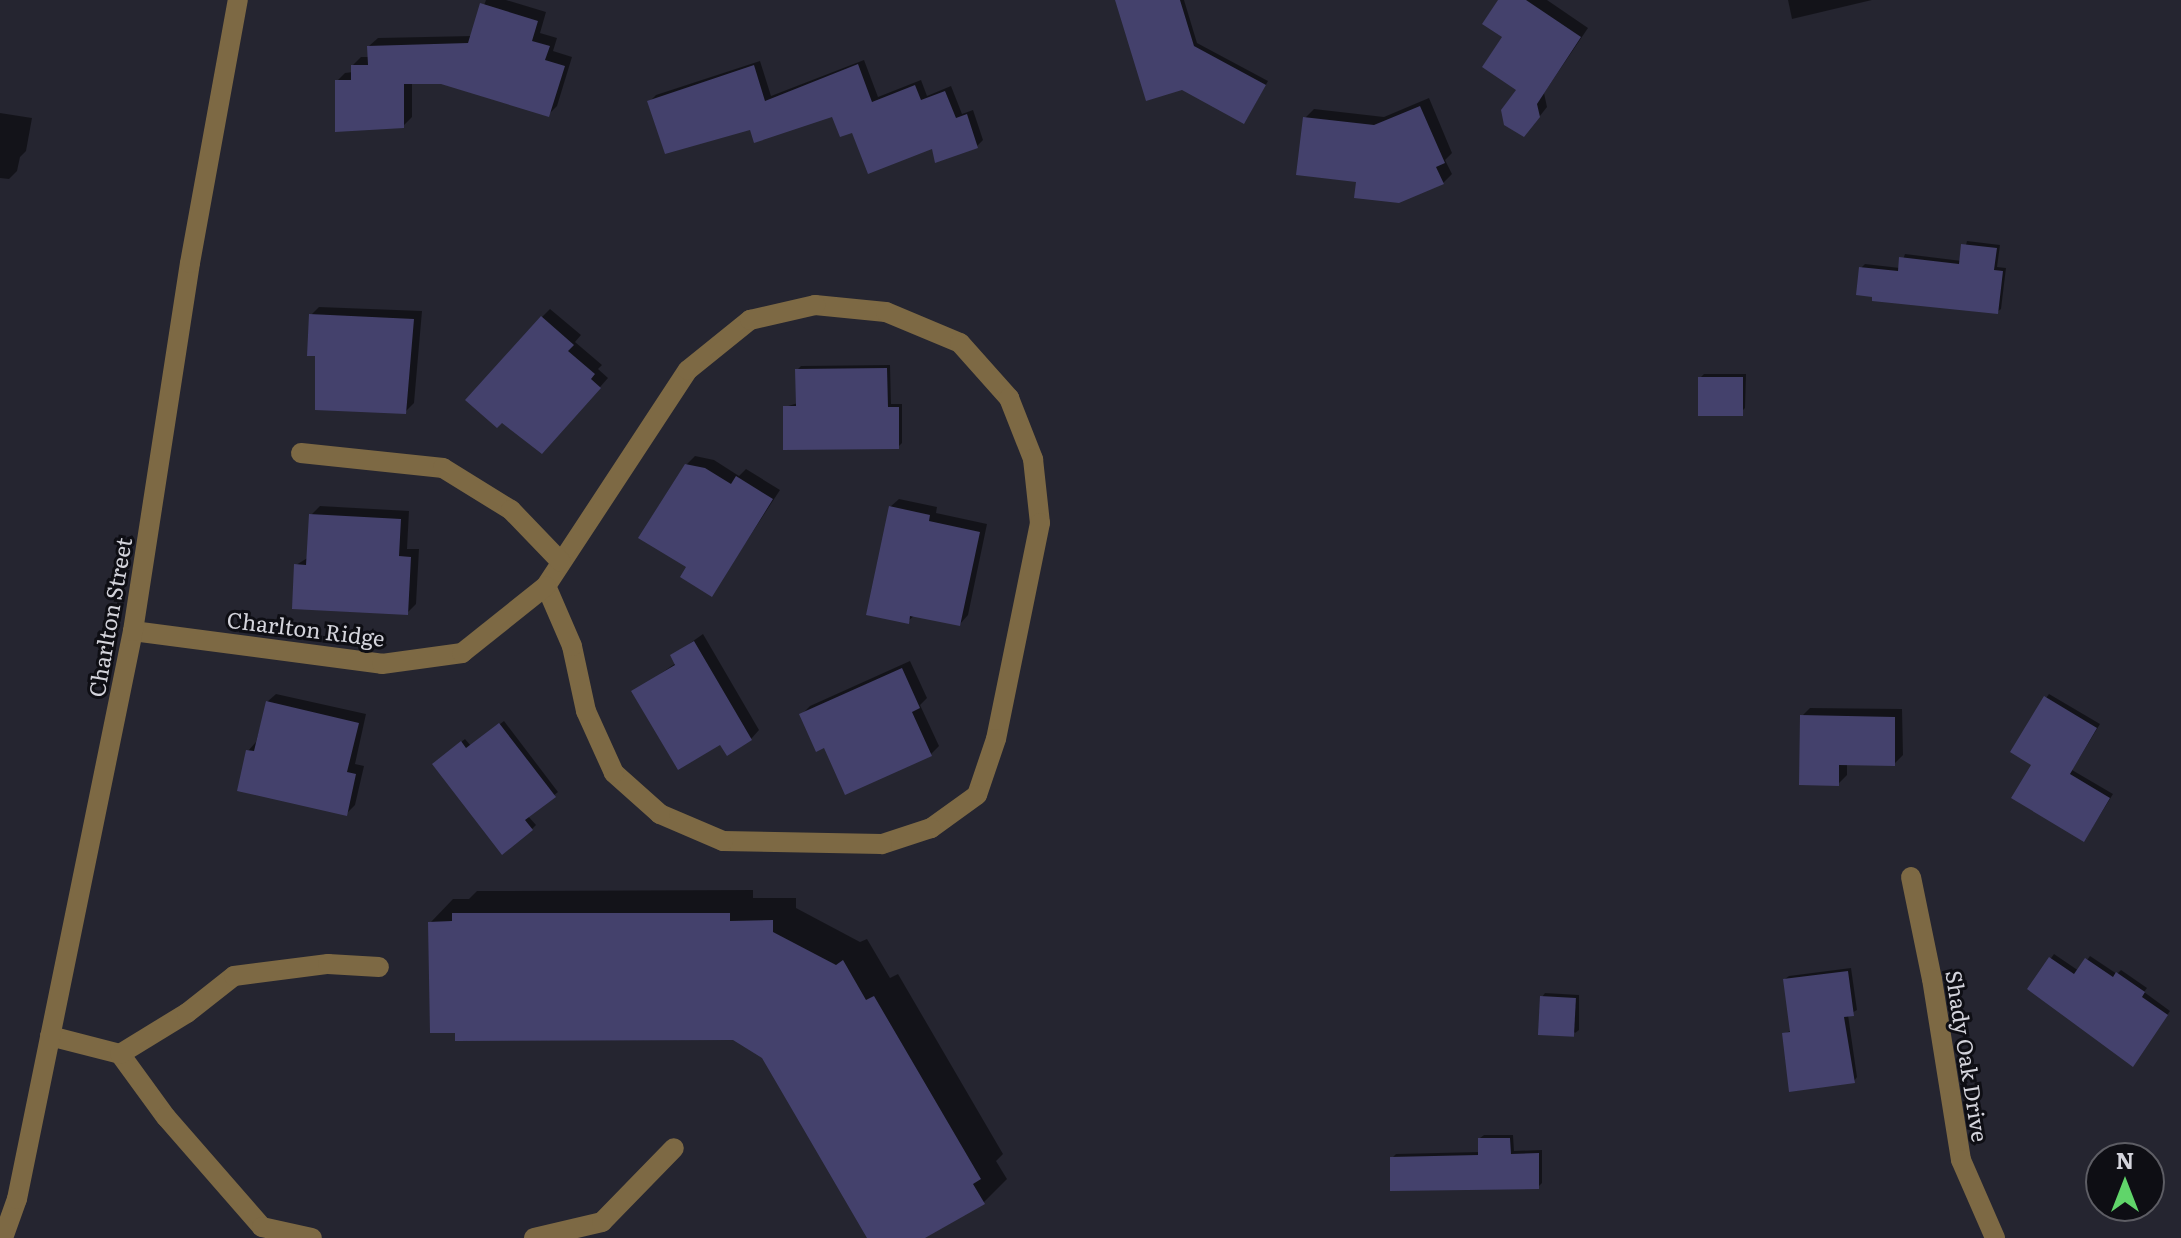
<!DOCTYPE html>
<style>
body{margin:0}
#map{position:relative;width:2181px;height:1238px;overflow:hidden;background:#252530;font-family:Literata,serif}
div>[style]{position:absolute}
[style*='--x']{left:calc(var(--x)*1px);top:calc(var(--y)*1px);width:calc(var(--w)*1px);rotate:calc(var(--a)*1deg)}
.shadow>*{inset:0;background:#0007}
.building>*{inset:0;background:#44416c;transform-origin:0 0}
.minor>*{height:20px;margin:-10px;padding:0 10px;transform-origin:10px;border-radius:10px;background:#7d6944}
span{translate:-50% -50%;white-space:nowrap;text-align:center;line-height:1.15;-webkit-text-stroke:6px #0e0e14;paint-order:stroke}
.street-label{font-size:22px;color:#d3d3db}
.north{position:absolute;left:2085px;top:1142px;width:80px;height:80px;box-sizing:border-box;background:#0e0e14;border:2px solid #5d5d64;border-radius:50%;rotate:0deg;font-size:22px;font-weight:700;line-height:32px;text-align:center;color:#d3d3db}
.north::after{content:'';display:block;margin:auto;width:28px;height:36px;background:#60d56a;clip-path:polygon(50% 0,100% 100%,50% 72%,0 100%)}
</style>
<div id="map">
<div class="shadow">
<i style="clip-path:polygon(486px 0,506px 0,546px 12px,540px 33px,557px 38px,553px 51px,572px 57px,557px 106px,549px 114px,441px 82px,412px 82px,412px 117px,403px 126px,337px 81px,345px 73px,353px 72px,353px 65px,361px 57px,370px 57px,369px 46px,378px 38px,472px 36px)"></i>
<i style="clip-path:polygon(1117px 0,1184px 0,1197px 43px,1268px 81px,1247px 118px,1244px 122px)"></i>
<i style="clip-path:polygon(1501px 0,1547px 0,1588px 28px,1544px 93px,1547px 107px,1532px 126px,1505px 37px)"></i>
<i style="clip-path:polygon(1788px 0,1872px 0,1792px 19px)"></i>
<i style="clip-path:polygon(864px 60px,878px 97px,921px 80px,927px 96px,951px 86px,962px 114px,973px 110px,983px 140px,977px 146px,934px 146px,853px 130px,833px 114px,751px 128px,650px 101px,656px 95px,760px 61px,771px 96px)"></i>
<i style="clip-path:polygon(1429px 98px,1452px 153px,1445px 160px,1452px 174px,1443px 183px,1358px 180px,1305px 118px,1314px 109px,1384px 117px)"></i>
<i style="clip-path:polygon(0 113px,32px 118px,26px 151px,20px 157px,17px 171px,9px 179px,0 178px)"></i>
<i style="clip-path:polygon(1967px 241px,2000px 245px,1997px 267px,2006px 268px,2001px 309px,1997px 312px,1861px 268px,1865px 264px,1900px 268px,1905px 254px,1962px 261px)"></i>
<i style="clip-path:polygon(319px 307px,422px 311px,414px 403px,405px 412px,317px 354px,311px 315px)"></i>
<i style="clip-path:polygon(550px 309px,581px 335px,575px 342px,602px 365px,598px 369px,608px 378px,551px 443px,542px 317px)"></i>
<i style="clip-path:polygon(890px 365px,891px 404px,902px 404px,902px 443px,898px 447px,785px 407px,798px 403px,797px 370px,801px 366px)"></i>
<i style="clip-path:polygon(1704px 374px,1746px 374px,1745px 408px,1741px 412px,1700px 378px)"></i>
<i style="clip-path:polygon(695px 456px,714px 460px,739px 476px,746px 469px,780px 490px,712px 594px,688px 567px,686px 465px)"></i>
<i style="clip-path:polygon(899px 499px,937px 507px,936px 513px,987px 524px,968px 615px,960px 624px,915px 615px,908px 621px,890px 507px)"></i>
<i style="clip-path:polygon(320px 506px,409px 511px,407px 549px,419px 549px,416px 604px,407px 613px,296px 565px,309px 557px,311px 515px)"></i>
<i style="clip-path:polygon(703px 634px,759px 730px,751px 739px,721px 742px,634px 692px,676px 663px,672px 656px)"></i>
<i style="clip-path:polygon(910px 661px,927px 698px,920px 705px,939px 746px,930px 755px,825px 746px,801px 715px,810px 706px)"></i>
<i style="clip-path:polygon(276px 694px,366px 714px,355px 764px,364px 766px,355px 805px,346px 814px,248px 751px,256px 742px,267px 702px)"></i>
<i style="clip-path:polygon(2049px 694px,2100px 724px,2072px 770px,2113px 794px,2087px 836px,2034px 764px,2046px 698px)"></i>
<i style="clip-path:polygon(1810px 708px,1902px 709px,1903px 755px,1894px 764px,1847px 763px,1847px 775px,1838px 784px,1802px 716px)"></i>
<i style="clip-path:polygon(504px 721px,558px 792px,528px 816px,536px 825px,532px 829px,438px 760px,465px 739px,471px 746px)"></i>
<i style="clip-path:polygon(753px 890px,753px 898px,796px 898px,796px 908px,860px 942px,867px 939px,890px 978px,898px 974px,1003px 1154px,996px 1161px,1007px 1179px,984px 1202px,921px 1238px,869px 1238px,763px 1057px,733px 1038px,430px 923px,453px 899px,469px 899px,477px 891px)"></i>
<i style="clip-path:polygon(2054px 954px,2079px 971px,2090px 956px,2117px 974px,2121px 970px,2147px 988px,2144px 992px,2170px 1011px,2136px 1060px,2029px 989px)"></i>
<i style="clip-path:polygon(1851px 968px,1857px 1010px,1848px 1015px,1857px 1077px,1854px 1081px,1784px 1034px,1792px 1030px,1785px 979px,1789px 976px)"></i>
<i style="clip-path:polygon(1545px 993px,1579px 995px,1579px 1030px,1575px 1033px,1542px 997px)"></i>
<i style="clip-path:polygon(1484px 1135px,1513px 1135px,1514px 1151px,1542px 1150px,1542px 1183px,1538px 1187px,1392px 1158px,1396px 1154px,1480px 1152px,1480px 1138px)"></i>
</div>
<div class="building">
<i style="clip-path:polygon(1115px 0,1180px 0,1194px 46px,1266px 85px,1244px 124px,1182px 90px,1146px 101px)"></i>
<i style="clip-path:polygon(1498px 0,1526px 0,1581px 37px,1537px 104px,1540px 117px,1524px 137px,1504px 125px,1501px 110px,1516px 90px,1482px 67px,1502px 37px,1482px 24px)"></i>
<i style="clip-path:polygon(480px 3px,538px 21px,532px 41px,550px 46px,545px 60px,565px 66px,549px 117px,441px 84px,404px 84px,404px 128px,335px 132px,335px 80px,351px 80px,351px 65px,368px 65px,367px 46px,468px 43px)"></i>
<i style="clip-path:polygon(858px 64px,872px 102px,915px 85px,921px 100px,945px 91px,956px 118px,967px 114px,978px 148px,935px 163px,932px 149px,868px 174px,852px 133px,840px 137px,832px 117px,754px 143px,750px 130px,665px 154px,647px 101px,754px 65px,765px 101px)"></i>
<i style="clip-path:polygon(1420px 106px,1445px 163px,1436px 167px,1444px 184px,1399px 203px,1354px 198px,1356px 182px,1296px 175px,1303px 117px,1374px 125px)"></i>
<i style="clip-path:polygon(1961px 244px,1997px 248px,1994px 270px,2003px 271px,1998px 314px,1872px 301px,1872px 297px,1856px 295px,1859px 267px,1898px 271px,1899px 257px,1959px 264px)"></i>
<i style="clip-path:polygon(309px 314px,414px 319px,406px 414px,315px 410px,315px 356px,307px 356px)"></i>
<i style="clip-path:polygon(541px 316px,574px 345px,568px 351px,595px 374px,591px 379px,601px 388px,542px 454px,502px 423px,497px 428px,465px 400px)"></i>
<i style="clip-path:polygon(887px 368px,888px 407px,899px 407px,899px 449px,783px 450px,783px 406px,796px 406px,795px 369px)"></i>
<i style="left:1698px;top:377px;width:45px;height:39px"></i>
<i style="clip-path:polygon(685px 464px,705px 468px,731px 484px,736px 476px,773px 499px,712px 597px,680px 577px,686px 567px,638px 538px)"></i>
<i style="clip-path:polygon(889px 506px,930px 515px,929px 521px,980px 532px,960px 626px,910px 616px,909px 624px,866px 615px)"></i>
<i style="clip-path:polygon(309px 514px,401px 519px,399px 556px,411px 557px,408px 615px,292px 609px,294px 564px,306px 565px)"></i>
<i style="clip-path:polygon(694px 641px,752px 740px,727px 756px,720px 745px,678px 770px,631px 691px,675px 665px,670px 655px)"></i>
<i style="clip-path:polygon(902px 668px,920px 708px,912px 712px,932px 756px,845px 795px,824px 748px,816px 752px,799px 714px)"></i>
<i style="clip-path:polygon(2044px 696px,2097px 728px,2070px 774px,2110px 798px,2084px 842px,2011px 798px,2031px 765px,2010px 752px)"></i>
<i style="clip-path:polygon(266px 701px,359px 723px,347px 772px,356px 774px,347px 816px,237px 791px,246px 750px,254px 751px)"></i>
<i style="clip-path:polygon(1800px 715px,1895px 717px,1895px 766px,1839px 765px,1839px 786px,1799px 785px)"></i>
<i style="clip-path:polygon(499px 723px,556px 797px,525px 820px,533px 830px,502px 855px,432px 764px,461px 741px,466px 748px)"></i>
<i style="clip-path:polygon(452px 913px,730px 913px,730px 921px,773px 920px,773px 932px,836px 965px,843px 960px,866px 1000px,874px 996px,981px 1179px,973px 1184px,985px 1204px,925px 1238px,867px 1238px,762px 1058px,733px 1040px,455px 1041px,455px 1033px,430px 1033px,428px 922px,452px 921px)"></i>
<i style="clip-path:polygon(2049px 957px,2074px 974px,2085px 958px,2113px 977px,2116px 972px,2145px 992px,2142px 997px,2168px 1015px,2133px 1067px,2027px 989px)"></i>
<i style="clip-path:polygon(1848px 971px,1854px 1016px,1844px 1017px,1855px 1083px,1789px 1092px,1782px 1033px,1790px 1032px,1783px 979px)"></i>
<i style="left:1540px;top:996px;width:36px;height:39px;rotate:3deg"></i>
<i style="clip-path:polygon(1478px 1138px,1510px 1138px,1511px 1154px,1539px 1153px,1539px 1189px,1390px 1191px,1390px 1157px,1478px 1155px)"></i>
</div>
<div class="minor">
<i style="--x:815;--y:305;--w:71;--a:5.6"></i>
<i style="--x:886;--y:312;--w:80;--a:22.7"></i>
<i style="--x:960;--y:343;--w:74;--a:48.3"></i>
<i style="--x:1009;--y:398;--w:66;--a:68.5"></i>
<i style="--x:1033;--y:459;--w:64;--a:83.8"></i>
<i style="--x:1040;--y:523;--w:220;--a:101.5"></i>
<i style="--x:996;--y:739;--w:59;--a:108.7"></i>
<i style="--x:977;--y:795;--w:57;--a:144.3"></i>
<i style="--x:931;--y:828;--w:52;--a:161.9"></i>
<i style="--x:882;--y:844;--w:159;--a:-178.9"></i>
<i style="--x:723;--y:841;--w:69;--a:-156.8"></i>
<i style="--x:660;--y:814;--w:62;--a:-138.3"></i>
<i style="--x:614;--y:773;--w:68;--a:-114.3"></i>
<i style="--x:586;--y:711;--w:66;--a:-102.2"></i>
<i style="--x:572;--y:646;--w:65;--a:-113.4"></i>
<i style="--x:546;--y:586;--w:258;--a:-56.7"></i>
<i style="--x:688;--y:370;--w:80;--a:-38.9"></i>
<i style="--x:750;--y:320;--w:67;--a:-13"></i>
<i style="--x:301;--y:453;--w:143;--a:6"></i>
<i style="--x:443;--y:468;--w:80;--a:31.7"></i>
<i style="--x:511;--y:510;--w:72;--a:46.1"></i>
<i style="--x:133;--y:631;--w:251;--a:7.5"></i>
<i style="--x:382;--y:664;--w:81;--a:-7.8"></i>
<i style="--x:462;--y:653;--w:107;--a:-38.6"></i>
<i style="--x:1911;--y:877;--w:104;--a:78.4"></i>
<i style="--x:1932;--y:979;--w:183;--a:80.9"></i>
<i style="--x:1961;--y:1160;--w:85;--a:66.4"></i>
<i style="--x:50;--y:1036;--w:72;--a:14.4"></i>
<i style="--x:120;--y:1054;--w:78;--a:53.9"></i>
<i style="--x:166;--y:1117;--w:146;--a:48.9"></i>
<i style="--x:262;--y:1227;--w:51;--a:12.4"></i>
<i style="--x:120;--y:1054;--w:79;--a:-31.5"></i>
<i style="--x:187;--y:1013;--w:60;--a:-38.2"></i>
<i style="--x:234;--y:976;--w:95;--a:-7.3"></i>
<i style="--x:328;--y:964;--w:51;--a:3.4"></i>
<i style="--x:3;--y:1238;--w:41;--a:-70.3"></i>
<i style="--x:17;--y:1199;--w:580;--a:-78.46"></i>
<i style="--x:133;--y:631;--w:372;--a:-81.2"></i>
<i style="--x:190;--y:263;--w:267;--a:-79.7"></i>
<i style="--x:534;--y:1238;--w:70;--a:-13.2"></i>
<i style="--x:602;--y:1222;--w:103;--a:-45.8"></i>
</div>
<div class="street-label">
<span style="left:109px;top:617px;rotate:-80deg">Charlton Street</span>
<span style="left:306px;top:628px;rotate:7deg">Charlton Ridge</span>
<span style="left:1968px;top:1056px;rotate:81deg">Shady Oak Drive</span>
</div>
<div class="north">N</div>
</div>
